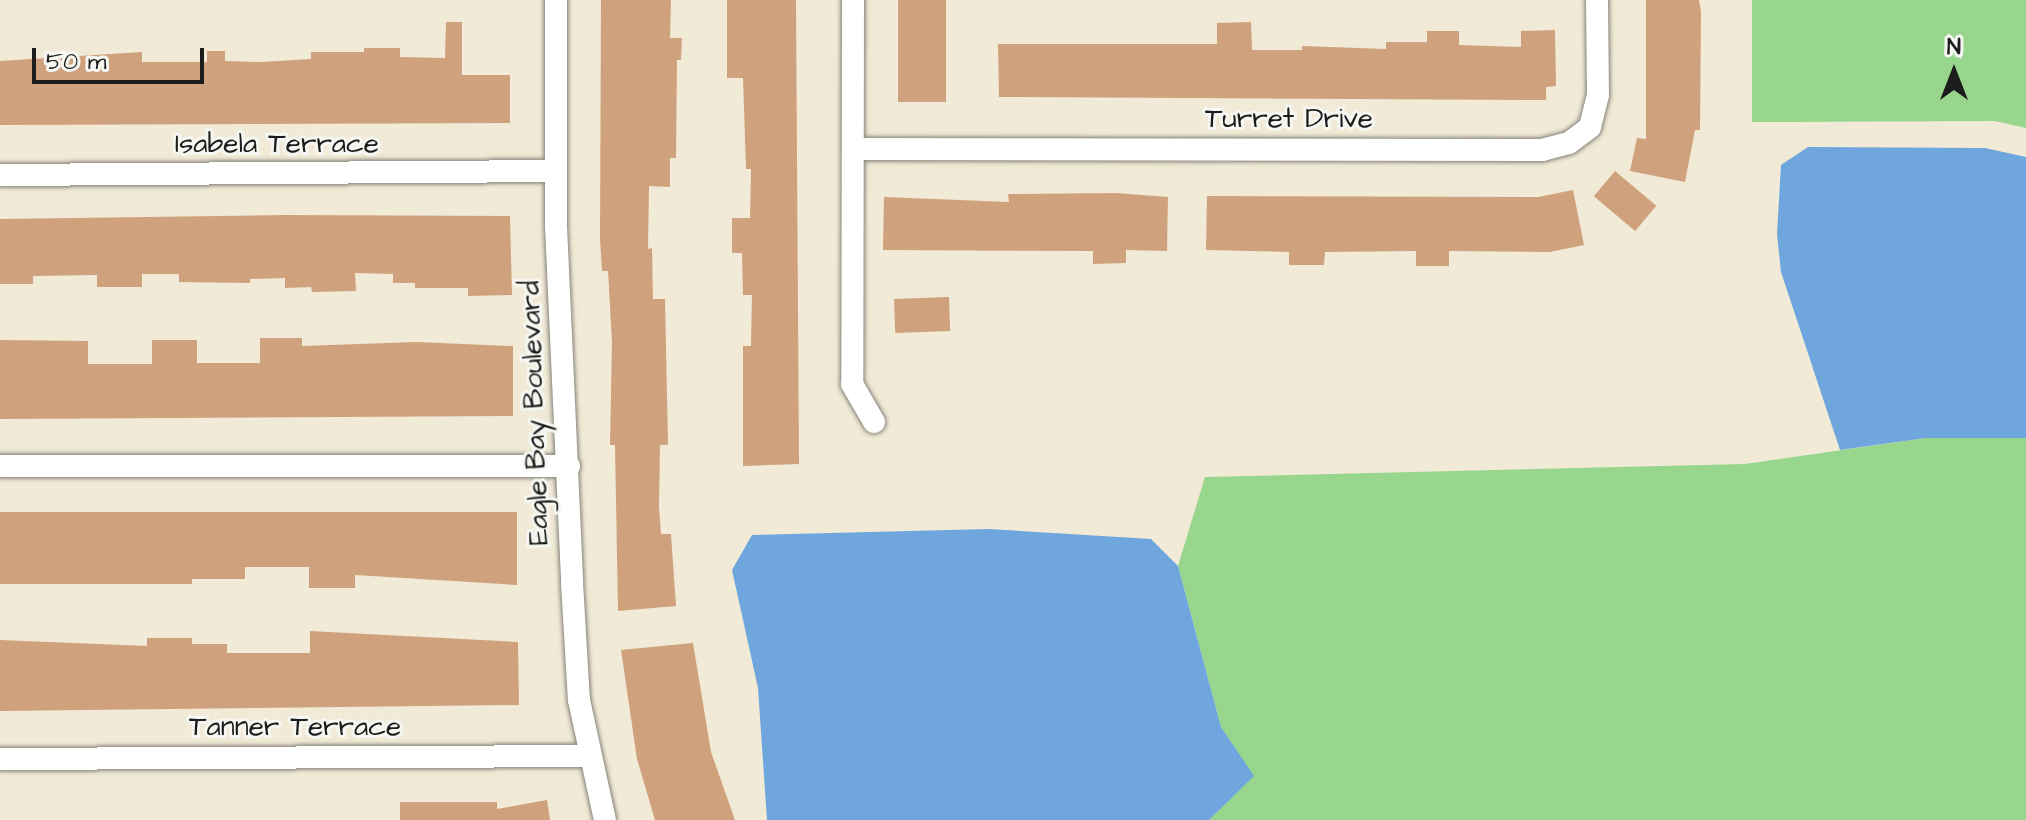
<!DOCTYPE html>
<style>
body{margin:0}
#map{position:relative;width:2026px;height:820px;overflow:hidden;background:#f0ead6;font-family:"Architects Daughter",sans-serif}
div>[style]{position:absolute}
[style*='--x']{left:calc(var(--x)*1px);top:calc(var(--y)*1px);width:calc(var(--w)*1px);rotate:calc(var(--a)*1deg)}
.green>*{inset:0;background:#97d68c}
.water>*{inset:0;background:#6ea6dd}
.building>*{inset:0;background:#d0a17d;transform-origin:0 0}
.roads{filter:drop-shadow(0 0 2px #868379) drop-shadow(0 0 2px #868379)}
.street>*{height:22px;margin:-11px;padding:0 11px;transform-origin:11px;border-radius:11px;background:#fff}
span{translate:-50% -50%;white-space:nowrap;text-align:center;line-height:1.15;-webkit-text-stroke:6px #f6f6f2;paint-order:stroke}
.street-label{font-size:28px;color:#1c1c1c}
.north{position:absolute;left:1914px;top:32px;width:80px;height:80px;-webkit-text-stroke:6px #f6f6f2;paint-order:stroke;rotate:0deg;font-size:22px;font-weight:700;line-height:32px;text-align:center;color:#1c1c1c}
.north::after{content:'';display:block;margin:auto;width:28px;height:36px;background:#1c1c1c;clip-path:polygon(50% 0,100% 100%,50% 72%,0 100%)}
.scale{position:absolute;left:32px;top:48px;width:172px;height:36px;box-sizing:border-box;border:4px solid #1c1c1c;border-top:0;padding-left:10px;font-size:24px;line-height:28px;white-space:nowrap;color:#1c1c1c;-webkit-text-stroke:6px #f6f6f2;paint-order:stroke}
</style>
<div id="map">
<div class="green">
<i style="clip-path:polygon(1752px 0,2026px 0,2026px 128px,1995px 121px,1752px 122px)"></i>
<i style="clip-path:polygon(1926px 438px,2026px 438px,2026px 820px,1209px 820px,1253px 776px,1221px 727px,1178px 566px,1205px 477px,1745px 464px)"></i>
</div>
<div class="water">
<i style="clip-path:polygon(1808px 147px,1985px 148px,2026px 157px,2026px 438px,1926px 438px,1840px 450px,1781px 272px,1777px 234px,1781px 165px)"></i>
<i style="clip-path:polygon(989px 529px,1151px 539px,1178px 566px,1221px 727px,1254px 776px,1209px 820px,767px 820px,758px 688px,732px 570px,752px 535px)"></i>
</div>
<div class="building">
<i style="clip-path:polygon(601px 0,671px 0,670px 38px,682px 38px,681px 60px,677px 60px,676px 158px,670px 158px,670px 187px,649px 186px,648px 249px,652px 248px,653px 299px,665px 299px,668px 445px,660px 445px,659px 507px,661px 534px,671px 534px,676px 606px,618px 611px,615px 445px,610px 445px,612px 342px,608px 271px,602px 271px,600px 238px)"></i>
<i style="clip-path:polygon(727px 0,796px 0,799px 464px,743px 466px,743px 346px,751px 346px,752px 295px,743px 295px,742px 253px,732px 253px,732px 218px,750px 218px,751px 169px,746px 169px,743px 78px,727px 78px)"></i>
<i style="left:898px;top:0;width:48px;height:102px"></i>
<i style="clip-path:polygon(1646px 0,1699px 0,1701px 12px,1700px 130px,1695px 130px,1685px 182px,1630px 171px,1637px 138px,1646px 139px)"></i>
<i style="clip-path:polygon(446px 22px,462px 22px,462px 75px,510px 75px,510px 123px,0 125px,0 61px,142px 52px,142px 62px,207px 62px,207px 51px,225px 51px,225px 61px,260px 62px,311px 59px,311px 52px,364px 52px,364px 48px,400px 48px,400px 57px,445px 58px)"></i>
<i style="clip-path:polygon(1251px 22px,1252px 50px,1302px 50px,1302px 46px,1386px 49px,1386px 42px,1427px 42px,1427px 31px,1459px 31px,1459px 45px,1521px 47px,1521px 31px,1555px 30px,1556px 86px,1546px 87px,1546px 100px,999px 97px,998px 44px,1217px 44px,1217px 23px)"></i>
<i style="left:1615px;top:171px;width:54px;height:33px;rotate:40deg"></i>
<i style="clip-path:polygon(1573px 190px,1584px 245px,1550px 252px,1449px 251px,1449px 266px,1416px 266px,1416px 251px,1325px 252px,1324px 265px,1289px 265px,1289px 252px,1206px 250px,1207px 196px,1538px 197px)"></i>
<i style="clip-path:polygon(1116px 193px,1168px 197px,1167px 251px,1126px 250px,1126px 263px,1093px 264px,1093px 251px,883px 250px,884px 197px,1009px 202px,1008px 194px)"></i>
<i style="clip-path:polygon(283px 215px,510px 216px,512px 295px,468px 296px,468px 288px,415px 288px,415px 283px,393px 283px,393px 274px,355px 273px,356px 291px,312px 292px,311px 287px,285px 288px,285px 278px,250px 279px,250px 283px,179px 282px,179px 274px,142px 274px,142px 287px,97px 287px,97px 275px,33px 276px,33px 284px,0 284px,0 219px)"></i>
<i style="left:949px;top:297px;width:34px;height:55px;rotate:88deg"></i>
<i style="clip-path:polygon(260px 338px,302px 338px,302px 346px,416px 342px,513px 346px,513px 416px,0 419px,0 340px,88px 341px,88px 364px,152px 364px,152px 340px,197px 340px,197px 363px,260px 363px)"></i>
<i style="clip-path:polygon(0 512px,517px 512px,517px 585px,355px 575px,355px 588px,309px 588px,309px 567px,245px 567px,245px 579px,192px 579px,192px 584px,0 584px)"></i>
<i style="clip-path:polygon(310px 631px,518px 642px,519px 705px,0 711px,0 640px,147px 646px,147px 638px,192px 638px,192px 644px,227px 644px,227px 653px,310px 653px)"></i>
<i style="clip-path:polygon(693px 643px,711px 752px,735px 820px,655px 820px,637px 759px,621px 650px)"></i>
<i style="clip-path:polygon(547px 800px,550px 820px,400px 820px,400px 802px,497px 802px,497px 809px)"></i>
</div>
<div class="roads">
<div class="street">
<i style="--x:556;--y:0;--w:226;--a:90"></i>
<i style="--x:556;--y:226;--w:357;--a:87.4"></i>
<i style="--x:572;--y:583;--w:117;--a:86.6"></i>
<i style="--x:579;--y:700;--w:123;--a:77.8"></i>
<i style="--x:853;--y:0;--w:384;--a:90.1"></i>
<i style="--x:852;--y:384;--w:44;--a:59.9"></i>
<i style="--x:853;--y:149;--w:689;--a:0.08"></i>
<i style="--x:1542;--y:150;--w:28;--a:-15"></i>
<i style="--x:1569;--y:143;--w:26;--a:-37"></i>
<i style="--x:1590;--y:127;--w:33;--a:-76"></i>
<i style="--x:1598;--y:95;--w:95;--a:-90.6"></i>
<i style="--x:0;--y:175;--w:555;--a:-0.41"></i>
<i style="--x:0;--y:466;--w:569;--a:0"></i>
<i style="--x:0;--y:759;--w:590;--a:-0.29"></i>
</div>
</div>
<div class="street-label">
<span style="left:1289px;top:119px">Turret Drive</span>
<span style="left:277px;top:144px">Isabela Terrace</span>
<span style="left:535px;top:413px;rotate:-92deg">Eagle Bay Boulevard</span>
<span style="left:295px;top:727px">Tanner Terrace</span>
</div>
<div class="north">N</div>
<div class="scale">50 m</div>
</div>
